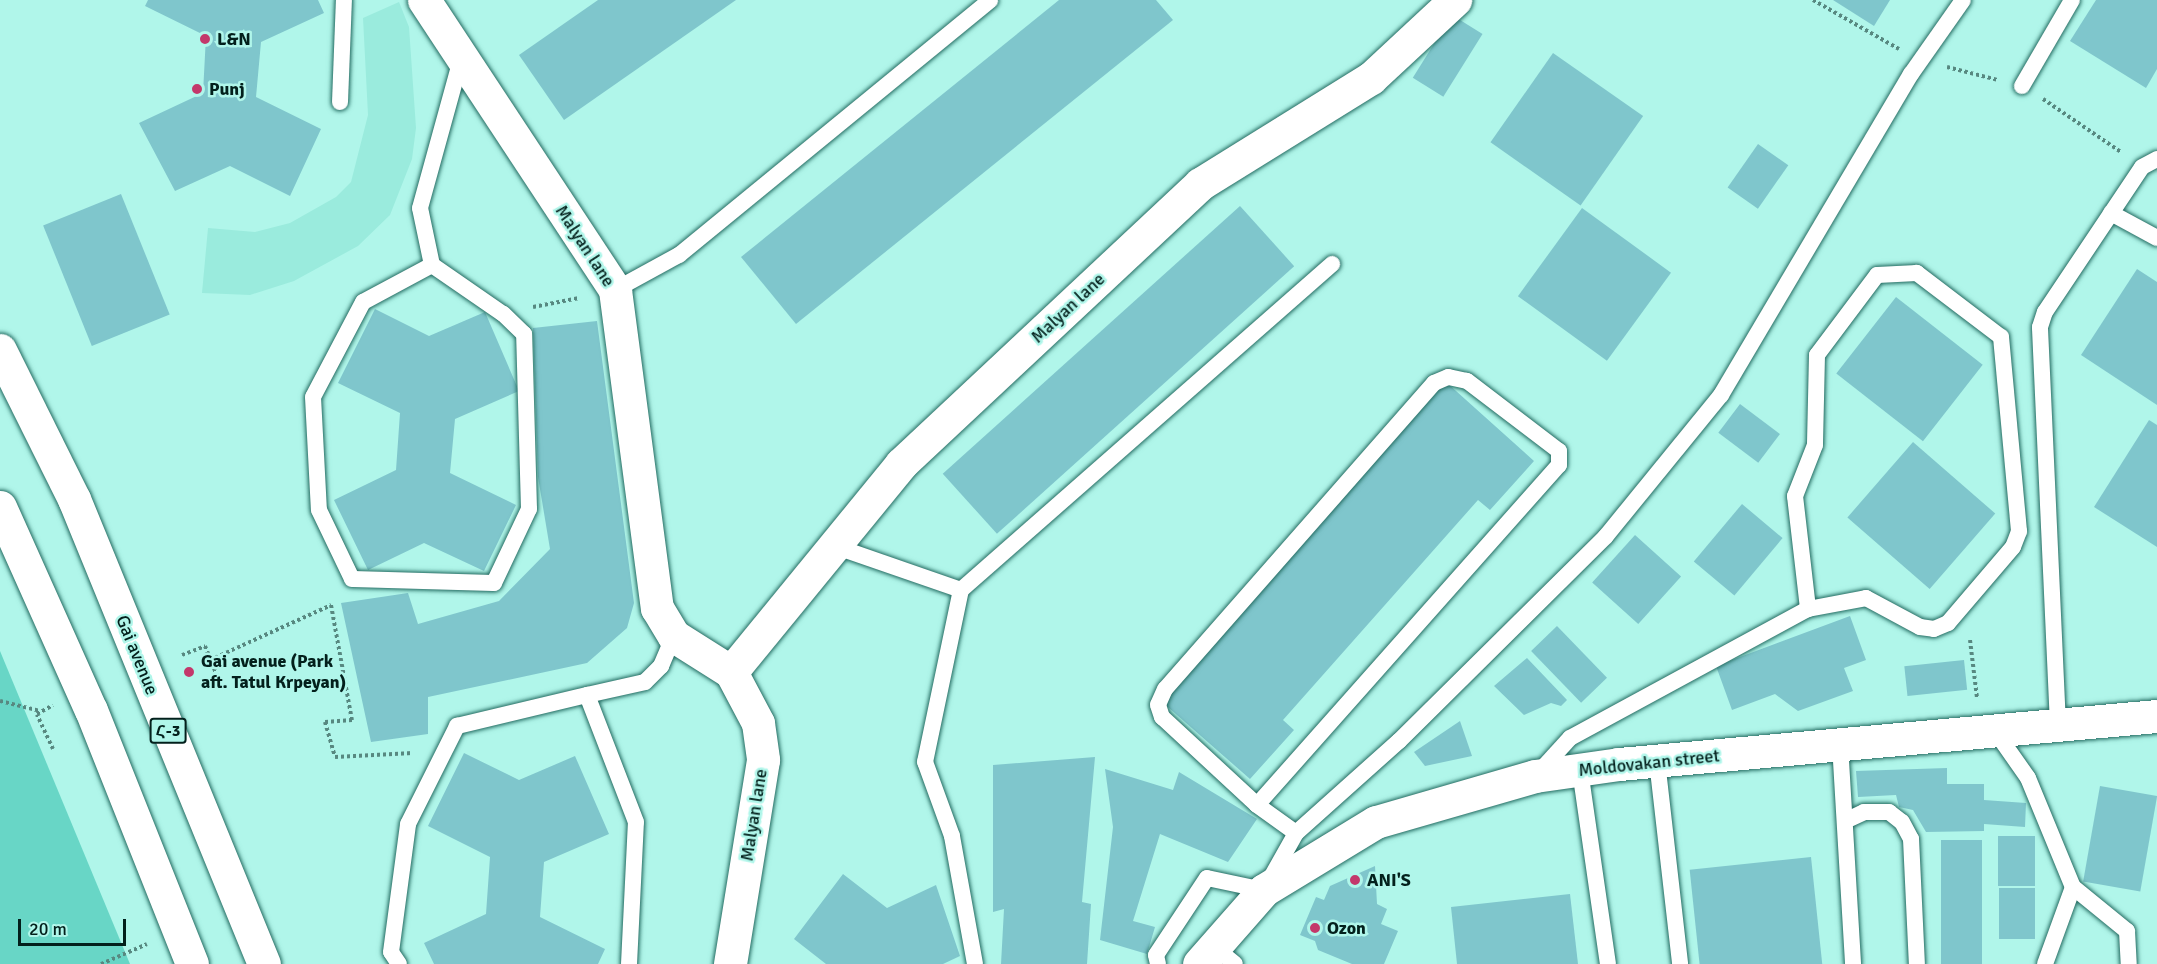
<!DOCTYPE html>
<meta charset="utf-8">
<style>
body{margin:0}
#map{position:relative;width:2157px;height:964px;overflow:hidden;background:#b0f6ea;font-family:Signika,"Noto Sans Armenian",sans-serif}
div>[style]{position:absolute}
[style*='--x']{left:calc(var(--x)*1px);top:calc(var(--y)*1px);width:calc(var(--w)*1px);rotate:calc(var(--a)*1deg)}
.built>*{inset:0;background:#9aebdd}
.green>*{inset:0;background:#68d6c6}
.building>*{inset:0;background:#7fc6cc;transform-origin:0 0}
.path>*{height:4px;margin-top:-2px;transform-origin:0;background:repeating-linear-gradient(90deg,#578880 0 3px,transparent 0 6px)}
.roads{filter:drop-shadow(0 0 2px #236b61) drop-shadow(0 0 2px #236b61)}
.lane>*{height:16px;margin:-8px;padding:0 8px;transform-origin:8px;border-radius:8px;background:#fff}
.street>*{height:33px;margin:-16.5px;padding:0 16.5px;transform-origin:16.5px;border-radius:16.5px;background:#fff}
.secondary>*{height:33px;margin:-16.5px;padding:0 16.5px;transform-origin:16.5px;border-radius:16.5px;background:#fff}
.primary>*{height:33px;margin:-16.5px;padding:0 16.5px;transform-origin:16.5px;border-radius:16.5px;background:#fff}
.dots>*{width:16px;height:16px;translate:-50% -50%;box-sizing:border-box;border:3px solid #b0f6ea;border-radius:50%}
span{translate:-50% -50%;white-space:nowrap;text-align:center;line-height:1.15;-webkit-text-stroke:5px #b0f6ea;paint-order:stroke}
.shield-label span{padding:2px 4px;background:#b0f6ea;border:2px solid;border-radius:4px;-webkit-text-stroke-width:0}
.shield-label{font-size:16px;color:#03201c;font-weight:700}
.poi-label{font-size:18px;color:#03201c;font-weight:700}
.left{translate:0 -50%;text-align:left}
.street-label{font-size:18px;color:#03201c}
.scale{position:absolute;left:18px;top:919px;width:108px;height:27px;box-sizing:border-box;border:3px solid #03201c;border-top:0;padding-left:8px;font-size:18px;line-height:21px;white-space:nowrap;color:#03201c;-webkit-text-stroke:4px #b0f6ea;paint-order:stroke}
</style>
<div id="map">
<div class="built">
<i style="clip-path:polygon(399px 2px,409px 27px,416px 128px,412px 159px,390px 215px,358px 246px,294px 281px,250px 295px,202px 293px,208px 228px,255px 232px,290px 223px,336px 197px,351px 182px,368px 115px,363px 18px)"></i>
</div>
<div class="green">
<i style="clip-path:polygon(0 651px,130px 964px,0 964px)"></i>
</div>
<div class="building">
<i style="clip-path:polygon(148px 0,318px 0,324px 13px,261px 42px,256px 97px,321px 129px,290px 196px,230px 166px,175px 191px,139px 123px,203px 93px,206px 36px,145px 6px)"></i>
<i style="clip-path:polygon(598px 0,736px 0,564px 120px,519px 55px)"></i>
<i style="clip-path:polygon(1059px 0,1156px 0,1173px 20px,796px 324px,741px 257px)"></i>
<i style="clip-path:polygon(1833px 0,1890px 0,1874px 26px)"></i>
<i style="clip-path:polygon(2096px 0,2157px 0,2157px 69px,2146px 88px,2070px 41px)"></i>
<i style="left:1452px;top:15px;width:36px;height:74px;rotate:32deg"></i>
<i style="left:1553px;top:53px;width:110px;height:109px;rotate:35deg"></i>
<i style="left:1758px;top:144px;width:37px;height:53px;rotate:35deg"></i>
<i style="left:121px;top:194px;width:130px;height:84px;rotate:68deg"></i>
<i style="left:1240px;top:206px;width:81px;height:400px;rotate:48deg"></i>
<i style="left:1582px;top:208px;width:110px;height:109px;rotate:36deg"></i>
<i style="clip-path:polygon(2137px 269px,2157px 282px,2157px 405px,2081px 355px)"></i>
<i style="left:1896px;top:297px;width:110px;height:97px;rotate:38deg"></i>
<i style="clip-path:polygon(375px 309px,429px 336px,485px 312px,519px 391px,455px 419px,450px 473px,516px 505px,484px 571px,424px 543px,368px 570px,334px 500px,396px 470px,400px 413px,338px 383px)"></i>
<i style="clip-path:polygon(597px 321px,634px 603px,627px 628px,587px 663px,428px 697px,428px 734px,371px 742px,341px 603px,408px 593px,418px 624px,499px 601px,550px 549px,538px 477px,533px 328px)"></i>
<i style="clip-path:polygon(1446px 382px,1534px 461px,1490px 510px,1478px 500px,1283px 720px,1294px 730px,1250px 779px,1161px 701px)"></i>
<i style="left:1740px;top:404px;width:50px;height:36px;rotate:37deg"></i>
<i style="clip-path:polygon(2149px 420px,2157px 425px,2157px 547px,2094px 507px)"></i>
<i style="left:1913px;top:442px;width:109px;height:100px;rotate:41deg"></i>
<i style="left:1742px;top:504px;width:53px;height:75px;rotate:40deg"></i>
<i style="left:1635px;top:535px;width:62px;height:64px;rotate:42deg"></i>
<i style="clip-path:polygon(1850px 616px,1866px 660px,1844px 668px,1853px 691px,1798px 711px,1775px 694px,1732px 710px,1716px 666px)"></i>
<i style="left:1557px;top:626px;width:72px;height:36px;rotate:46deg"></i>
<i style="clip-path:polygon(1527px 658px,1567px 700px,1561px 706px,1551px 703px,1524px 715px,1494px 686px)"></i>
<i style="left:1964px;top:660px;width:30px;height:60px;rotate:84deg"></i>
<i style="clip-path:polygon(1460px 721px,1472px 756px,1425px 766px,1414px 752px)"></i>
<i style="clip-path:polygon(464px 753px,519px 780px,575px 756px,609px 834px,544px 862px,540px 917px,605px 949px,598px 964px,434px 964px,424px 943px,486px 914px,490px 857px,428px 826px)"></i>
<i style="clip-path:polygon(1095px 757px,1082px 902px,1091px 904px,1087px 964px,1001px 964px,1004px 909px,993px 912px,993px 765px)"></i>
<i style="clip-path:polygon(1947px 768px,1947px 784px,1984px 784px,1984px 800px,2026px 803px,2025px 827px,1984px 824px,1984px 831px,1926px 832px,1913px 810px,1899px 807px,1896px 795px,1858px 797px,1856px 771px)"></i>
<i style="clip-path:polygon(1105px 769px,1173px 790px,1179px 772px,1257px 819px,1228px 862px,1160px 834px,1133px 921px,1155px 927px,1147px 954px,1100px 940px,1113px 827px)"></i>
<i style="left:2100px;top:786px;width:58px;height:97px;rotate:10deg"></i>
<i style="left:1998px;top:836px;width:37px;height:50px"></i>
<i style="left:1941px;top:840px;width:41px;height:124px"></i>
<i style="left:1811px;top:857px;width:108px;height:122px;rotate:84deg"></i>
<i style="clip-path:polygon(1375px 866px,1377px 904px,1387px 909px,1381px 924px,1398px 931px,1384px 964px,1352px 964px,1318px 950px,1315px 941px,1300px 935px,1316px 897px,1324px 900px,1330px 886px)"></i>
<i style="clip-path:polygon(843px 874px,887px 908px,936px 885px,960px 956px,943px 964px,826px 964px,794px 939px)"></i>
<i style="left:1999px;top:888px;width:36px;height:51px"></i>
<i style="clip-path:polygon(1570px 894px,1578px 964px,1457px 964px,1451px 907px)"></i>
</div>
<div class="path">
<i style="--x:1813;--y:0;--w:99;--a:29.7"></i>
<i style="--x:1947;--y:67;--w:53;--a:14.3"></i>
<i style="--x:2043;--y:99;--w:94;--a:34.2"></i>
<i style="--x:533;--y:307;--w:47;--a:-11.1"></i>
<i style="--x:1970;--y:640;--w:58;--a:83.1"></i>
<i style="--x:182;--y:655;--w:25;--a:-21"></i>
<i style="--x:205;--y:646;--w:35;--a:68"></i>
<i style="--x:210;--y:660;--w:133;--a:-24.4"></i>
<i style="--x:331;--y:605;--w:117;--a:79.7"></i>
<i style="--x:352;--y:720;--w:27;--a:176"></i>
<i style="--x:325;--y:722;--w:36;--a:74"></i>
<i style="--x:335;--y:757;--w:78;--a:-2.9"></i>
<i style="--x:0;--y:701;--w:41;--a:14"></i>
<i style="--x:53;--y:749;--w:38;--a:-115"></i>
<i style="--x:37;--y:714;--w:18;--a:-29"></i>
<i style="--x:101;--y:964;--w:50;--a:-23.5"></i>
</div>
<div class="roads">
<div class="lane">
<i style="--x:2022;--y:86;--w:99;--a:-59.8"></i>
<i style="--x:340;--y:102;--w:102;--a:-87.8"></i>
<i style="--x:2111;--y:213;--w:52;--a:28.5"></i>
<i style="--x:432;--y:265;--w:78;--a:151.8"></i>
<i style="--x:363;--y:302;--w:107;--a:117.8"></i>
<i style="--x:313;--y:397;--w:113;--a:87"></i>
<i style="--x:319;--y:510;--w:76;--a:64.4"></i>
<i style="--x:352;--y:579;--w:142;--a:1.6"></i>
<i style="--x:494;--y:583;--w:82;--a:-64.7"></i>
<i style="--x:529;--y:509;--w:175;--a:-91.6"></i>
<i style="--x:524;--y:334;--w:29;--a:-136"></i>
<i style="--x:503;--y:314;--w:86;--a:-145.4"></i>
<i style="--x:432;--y:265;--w:58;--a:-101.9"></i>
<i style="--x:420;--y:208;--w:155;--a:-74.6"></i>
<i style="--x:615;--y:290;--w:73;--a:-28.7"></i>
<i style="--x:679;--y:255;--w:402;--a:-39.3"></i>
<i style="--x:837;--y:547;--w:131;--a:19.1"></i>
<i style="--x:2058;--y:725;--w:398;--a:-92.6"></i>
<i style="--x:2040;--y:327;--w:16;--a:-72"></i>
<i style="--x:2045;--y:312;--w:174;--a:-56.2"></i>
<i style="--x:2142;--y:167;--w:17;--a:-28"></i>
<i style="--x:1995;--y:731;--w:57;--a:54.9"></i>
<i style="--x:2028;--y:778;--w:118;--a:67.6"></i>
<i style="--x:2073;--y:887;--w:70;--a:39.2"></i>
<i style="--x:2127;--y:931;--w:33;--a:87"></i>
<i style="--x:1840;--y:744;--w:220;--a:86.6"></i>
<i style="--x:1657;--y:761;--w:204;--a:83.5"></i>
<i style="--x:1580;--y:770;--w:196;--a:81.8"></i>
<i style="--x:1539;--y:772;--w:46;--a:-47.6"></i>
<i style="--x:1570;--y:738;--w:271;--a:-28.5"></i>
<i style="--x:1808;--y:609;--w:59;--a:-10.7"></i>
<i style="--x:1866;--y:598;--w:61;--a:28.2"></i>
<i style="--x:1920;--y:627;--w:14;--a:8"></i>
<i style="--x:1934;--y:629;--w:15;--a:-23"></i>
<i style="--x:1948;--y:623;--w:100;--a:-49.5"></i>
<i style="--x:2013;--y:547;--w:17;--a:-69"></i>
<i style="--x:2019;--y:531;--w:195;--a:-95.3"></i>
<i style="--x:2001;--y:337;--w:106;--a:-142.7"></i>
<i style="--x:1917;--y:273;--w:40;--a:177.1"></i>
<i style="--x:1877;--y:275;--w:100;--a:126.9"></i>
<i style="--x:1817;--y:355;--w:90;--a:91.3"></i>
<i style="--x:1815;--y:445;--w:55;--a:111.4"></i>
<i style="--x:1795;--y:496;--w:114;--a:83.4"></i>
<i style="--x:1257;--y:805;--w:455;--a:-48.4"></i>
<i style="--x:1559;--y:465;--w:14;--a:-90"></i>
<i style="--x:1559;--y:451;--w:116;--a:-142.7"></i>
<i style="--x:1467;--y:381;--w:19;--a:-168"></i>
<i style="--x:1448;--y:377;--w:15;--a:157"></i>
<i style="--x:1434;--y:383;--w:407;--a:131.3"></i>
<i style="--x:1165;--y:689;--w:17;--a:114"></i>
<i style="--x:1158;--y:705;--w:13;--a:72"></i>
<i style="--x:1162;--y:717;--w:129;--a:42.8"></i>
<i style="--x:1257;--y:805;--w:48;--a:35.7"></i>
<i style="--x:1845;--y:821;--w:21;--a:-25"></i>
<i style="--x:1864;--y:812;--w:25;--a:0"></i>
<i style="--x:1889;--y:812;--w:16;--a:38"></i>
<i style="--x:1902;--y:822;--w:19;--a:62"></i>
<i style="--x:1911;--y:839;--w:125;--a:87.3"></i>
<i style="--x:1213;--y:946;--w:28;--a:39"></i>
<i style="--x:399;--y:964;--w:14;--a:-124"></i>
<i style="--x:391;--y:952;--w:129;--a:-82.4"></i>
<i style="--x:408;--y:824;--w:110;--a:-63.4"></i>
<i style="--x:457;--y:726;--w:134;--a:-13.4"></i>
<i style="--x:629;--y:964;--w:142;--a:-87.2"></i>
<i style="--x:636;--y:822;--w:136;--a:-111.1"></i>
<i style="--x:587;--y:695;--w:59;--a:-12.6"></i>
<i style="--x:645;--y:682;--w:23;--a:-45"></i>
<i style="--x:661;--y:666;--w:33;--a:-67"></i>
<i style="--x:975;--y:964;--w:130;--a:-100.2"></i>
<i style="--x:952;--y:836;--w:79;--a:-110"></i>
<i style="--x:925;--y:762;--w:176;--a:-78.2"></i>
<i style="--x:961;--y:590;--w:494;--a:-41.3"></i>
<i style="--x:1158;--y:964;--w:9;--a:-103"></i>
<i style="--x:1156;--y:955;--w:92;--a:-56.5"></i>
<i style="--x:1207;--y:878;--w:58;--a:11.9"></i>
<i style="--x:1264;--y:890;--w:65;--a:-60.7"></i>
<i style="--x:1296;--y:833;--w:138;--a:-41.8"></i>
<i style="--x:1399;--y:741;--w:291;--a:-44.7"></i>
<i style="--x:1606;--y:536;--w:182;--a:-50.8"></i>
<i style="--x:1721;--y:395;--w:373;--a:-59.4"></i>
<i style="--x:1911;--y:74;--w:90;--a:-54.9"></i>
<i style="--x:2045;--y:964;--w:82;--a:-70"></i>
</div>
<div class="street">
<i style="--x:424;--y:0;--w:347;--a:56.6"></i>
<i style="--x:615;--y:290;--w:321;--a:82.5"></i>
<i style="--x:657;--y:608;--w:33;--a:59"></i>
<i style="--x:674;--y:636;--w:67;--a:32.3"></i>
<i style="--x:731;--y:672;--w:58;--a:62.1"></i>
<i style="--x:758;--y:723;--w:37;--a:82"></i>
<i style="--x:763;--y:760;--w:207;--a:99.2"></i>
<i style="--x:731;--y:672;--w:269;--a:-50.7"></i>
<i style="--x:901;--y:464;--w:410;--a:-43.1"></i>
<i style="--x:1200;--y:184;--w:201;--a:-31.8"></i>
<i style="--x:1371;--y:78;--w:115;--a:-42.9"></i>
</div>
<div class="secondary">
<i style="--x:1199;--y:964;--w:98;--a:-48.7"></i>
<i style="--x:1264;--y:890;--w:131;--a:-31.3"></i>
<i style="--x:1376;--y:822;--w:166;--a:-16.1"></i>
<i style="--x:1535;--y:776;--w:85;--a:-8.1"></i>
<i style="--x:1619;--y:764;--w:540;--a:-5.1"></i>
</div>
<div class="primary">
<i style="--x:0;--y:350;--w:166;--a:63.6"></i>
<i style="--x:74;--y:499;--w:502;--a:67.77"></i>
<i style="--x:0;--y:507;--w:222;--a:65.9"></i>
<i style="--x:91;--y:710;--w:273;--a:68.3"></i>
</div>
</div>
<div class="dots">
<i style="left:205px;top:39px;background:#c3386b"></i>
<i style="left:197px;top:89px;background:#c3386b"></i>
<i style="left:189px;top:672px;background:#c3386b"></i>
<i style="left:1355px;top:880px;background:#c3386b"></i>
<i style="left:1315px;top:928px;background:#c3386b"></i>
</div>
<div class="shield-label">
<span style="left:168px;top:731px">Հ-3</span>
</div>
<div class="poi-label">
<span class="left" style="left:217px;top:39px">L&amp;N</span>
<span class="left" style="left:209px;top:89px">Punj</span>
<span class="left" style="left:201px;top:672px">Gai avenue (Park<br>aft. Tatul Krpeyan)</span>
<span class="left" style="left:1367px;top:880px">ANI'S</span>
<span class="left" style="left:1327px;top:928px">Ozon</span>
</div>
<div class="street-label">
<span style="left:585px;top:246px;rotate:57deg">Malyan lane</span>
<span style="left:1068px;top:308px;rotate:-43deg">Malyan lane</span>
<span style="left:137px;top:655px;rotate:68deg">Gai avenue</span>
<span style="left:1649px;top:763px;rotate:-6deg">Moldovakan street</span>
<span style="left:754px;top:815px;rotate:-81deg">Malyan lane</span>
</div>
<div class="scale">20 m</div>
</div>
